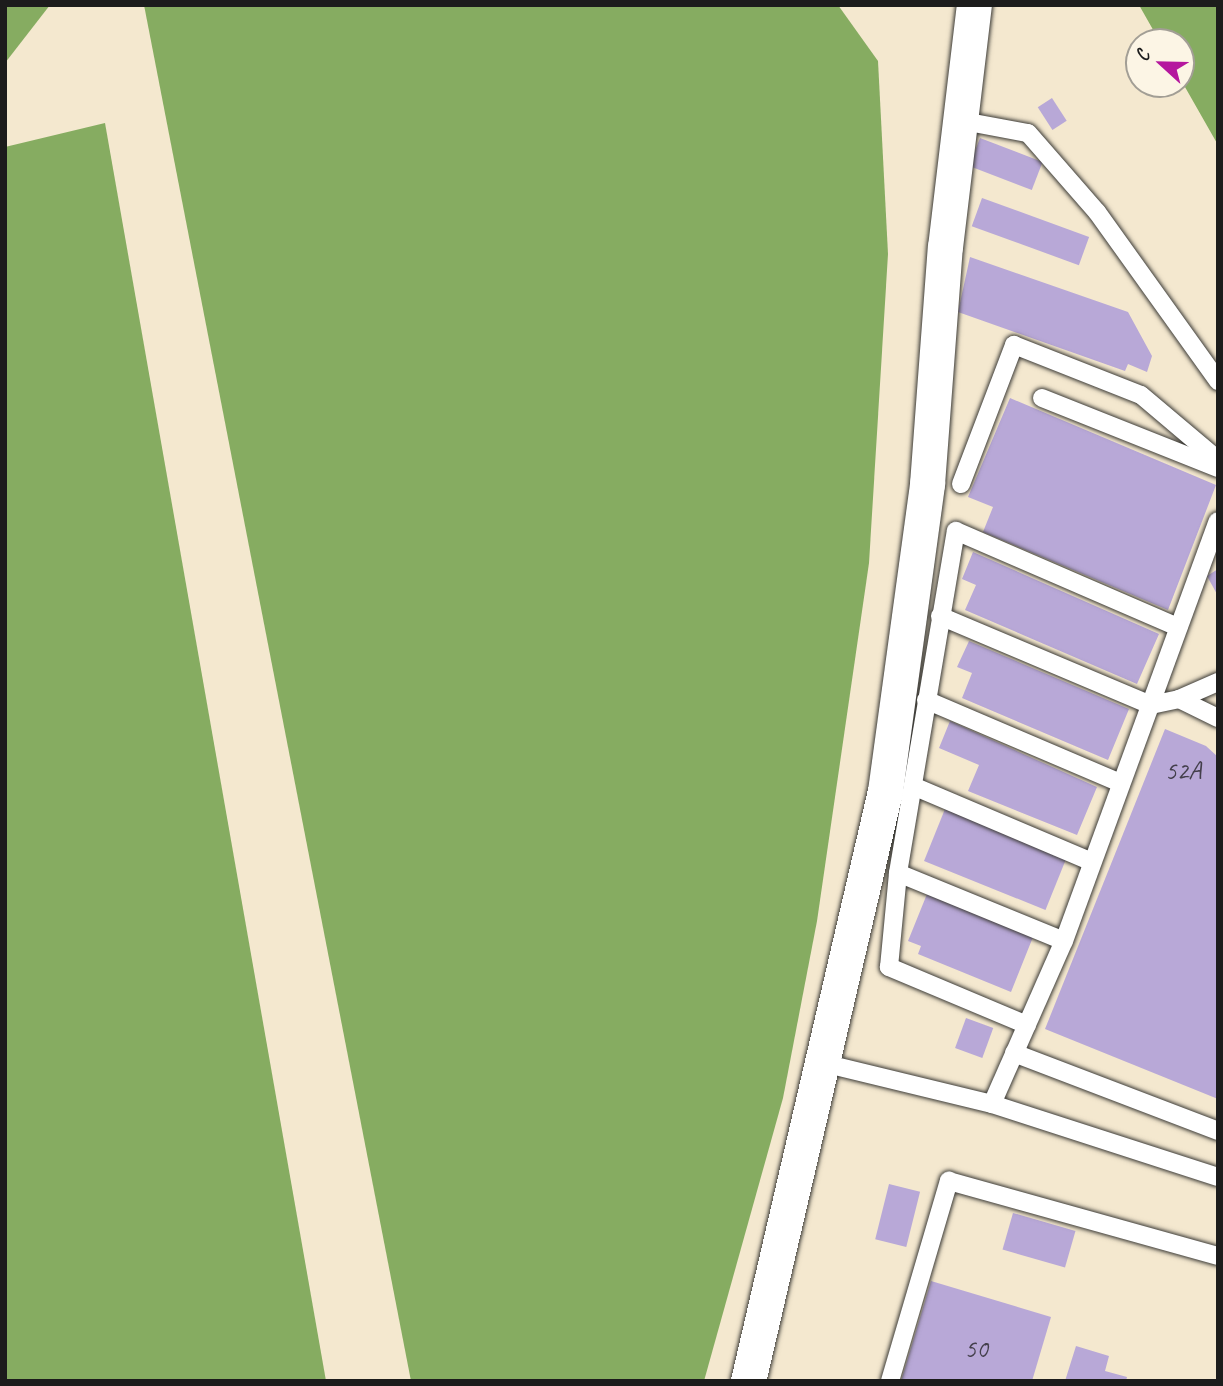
<!DOCTYPE html>
<meta charset="utf-8">
<style>
body{margin:0}
#map{position:relative;width:1223px;height:1386px;overflow:hidden;background:#f4e8cf;font-family:Caveat,sans-serif}
div>[style]{position:absolute}
[style*='--x']{left:calc(var(--x)*1px);top:calc(var(--y)*1px);width:calc(var(--w)*1px);rotate:calc(var(--a)*1deg)}
.forest>*{inset:0;background:#86ac61}
.building>*{inset:0;background:#b8a8d7;transform-origin:0 0}
.roads{filter:drop-shadow(0 0 2px #3c3b37) drop-shadow(0 0 2px #3c3b37)}
.service>*{height:18px;margin:-9px;padding:0 9px;transform-origin:9px;border-radius:9px;background:#fff}
.minor>*{height:35px;margin:-17.5px;padding:0 17.5px;transform-origin:17.5px;border-radius:17.5px;background:#fff}
span{translate:-50% -50%;white-space:nowrap;text-align:center;line-height:1.15;-webkit-text-stroke:5px #fcf5e5;paint-order:stroke}
.number-label{font-size:26px;color:#433f4b}
.number-label span{-webkit-text-stroke-width:0}
.frame{position:absolute;inset:0;border:7px solid #1c1c1c;pointer-events:none}
.north{position:absolute;left:1125px;top:28px;width:70px;height:70px;box-sizing:border-box;background:#fcf5e5;border:2px solid #a29e95;border-radius:50%;rotate:292deg;font-size:19px;font-weight:700;line-height:28px;text-align:center;color:#1c1c1c}
.north::after{content:'';display:block;margin:auto;width:24px;height:32px;background:#b5179e;clip-path:polygon(50% 0,100% 100%,50% 72%,0 100%)}
</style>
<div id="map">
<div class="forest">
<i style="clip-path:polygon(5px 5px,50px 5px,5px 63px)"></i>
<i style="clip-path:polygon(144px 5px,838px 5px,878px 61px,888px 254px,869px 563px,817px 921px,783px 1098px,704px 1381px,411px 1381px)"></i>
<i style="clip-path:polygon(1139px 5px,1218px 5px,1218px 145px,1181px 80px,1181px 42px,1160px 42px)"></i>
<i style="clip-path:polygon(105px 123px,326px 1381px,5px 1381px,5px 147px)"></i>
</div>
<div class="building">
<i style="left:1052px;top:98px;width:27px;height:17px;rotate:57deg"></i>
<i style="left:980px;top:138px;width:67px;height:30px;rotate:21deg"></i>
<i style="left:982px;top:198px;width:114px;height:30px;rotate:20deg"></i>
<i style="clip-path:polygon(970px 257px,1128px 312px,1152px 356px,1147px 372px,1128px 364px,1125px 371px,958px 312px)"></i>
<i style="clip-path:polygon(1010px 398px,1216px 485px,1168px 610px,983px 532px,993px 507px,968px 497px)"></i>
<i style="clip-path:polygon(973px 552px,1159px 634px,1137px 684px,965px 610px,976px 585px,962px 579px)"></i>
<i style="clip-path:polygon(1218px 569px,1218px 596px,1207px 576px)"></i>
<i style="clip-path:polygon(969px 641px,1129px 709px,1108px 760px,962px 698px,972px 673px,957px 667px)"></i>
<i style="clip-path:polygon(950px 721px,1097px 787px,1077px 835px,968px 791px,979px 765px,939px 748px)"></i>
<i style="clip-path:polygon(1165px 729px,1206px 746px,1218px 757px,1218px 1099px,1045px 1029px)"></i>
<i style="left:945px;top:809px;width:131px;height:56px;rotate:22deg"></i>
<i style="clip-path:polygon(927px 894px,1033px 937px,1011px 992px,918px 954px,921px 946px,908px 941px)"></i>
<i style="left:966px;top:1018px;width:29px;height:32px;rotate:20deg"></i>
<i style="left:889px;top:1184px;width:32px;height:57px;rotate:14deg"></i>
<i style="left:1013px;top:1213px;width:65px;height:38px;rotate:16deg"></i>
<i style="clip-path:polygon(931px 1281px,1051px 1317px,1032px 1381px,901px 1381px)"></i>
<i style="clip-path:polygon(1076px 1346px,1109px 1356px,1105px 1371px,1127px 1377px,1126px 1381px,1065px 1381px)"></i>
</div>
<div class="roads">
<div class="service">
<i style="--x:963;--y:121;--w:66;--a:10.5"></i>
<i style="--x:1028;--y:133;--w:105;--a:48.9"></i>
<i style="--x:1097;--y:212;--w:208;--a:54.4"></i>
<i style="--x:1042;--y:398;--w:189;--a:21.7"></i>
<i style="--x:961;--y:484;--w:149;--a:-69.1"></i>
<i style="--x:1014;--y:345;--w:136;--a:21.5"></i>
<i style="--x:1141;--y:395;--w:101;--a:40.2"></i>
<i style="--x:940;--y:616;--w:229;--a:22.9"></i>
<i style="--x:1151;--y:705;--w:29;--a:-12"></i>
<i style="--x:1179;--y:699;--w:43;--a:26"></i>
<i style="--x:1179;--y:699;--w:43;--a:-23.6"></i>
<i style="--x:926;--y:700;--w:212;--a:23.1"></i>
<i style="--x:913;--y:786;--w:194;--a:23"></i>
<i style="--x:898;--y:873;--w:179;--a:22.3"></i>
<i style="--x:1027;--y:1025;--w:150;--a:-157.2"></i>
<i style="--x:889;--y:967;--w:94;--a:-84.5"></i>
<i style="--x:898;--y:873;--w:347;--a:-80.4"></i>
<i style="--x:956;--y:531;--w:242;--a:23.4"></i>
<i style="--x:1014;--y:1053;--w:218;--a:20.9"></i>
<i style="--x:823;--y:1063;--w:174;--a:13.6"></i>
<i style="--x:992;--y:1104;--w:237;--a:17.9"></i>
<i style="--x:992;--y:1104;--w:178;--a:-66.2"></i>
<i style="--x:1064;--y:941;--w:447;--a:-69.9"></i>
<i style="--x:890;--y:1381;--w:209;--a:-73.6"></i>
<i style="--x:949;--y:1181;--w:279;--a:15.6"></i>
</div>
<div class="minor">
<i style="--x:748;--y:1381;--w:606;--a:-76.93"></i>
<i style="--x:885;--y:791;--w:310;--a:-82.2"></i>
<i style="--x:927;--y:484;--w:238;--a:-85.7"></i>
<i style="--x:945;--y:247;--w:244;--a:-83.2"></i>
</div>
</div>
<div class="number-label">
<span style="left:1183px;top:771px">52А</span>
<span style="left:976px;top:1349px">50</span>
</div>
<div class="frame"></div>
<div class="north">С</div>
</div>
